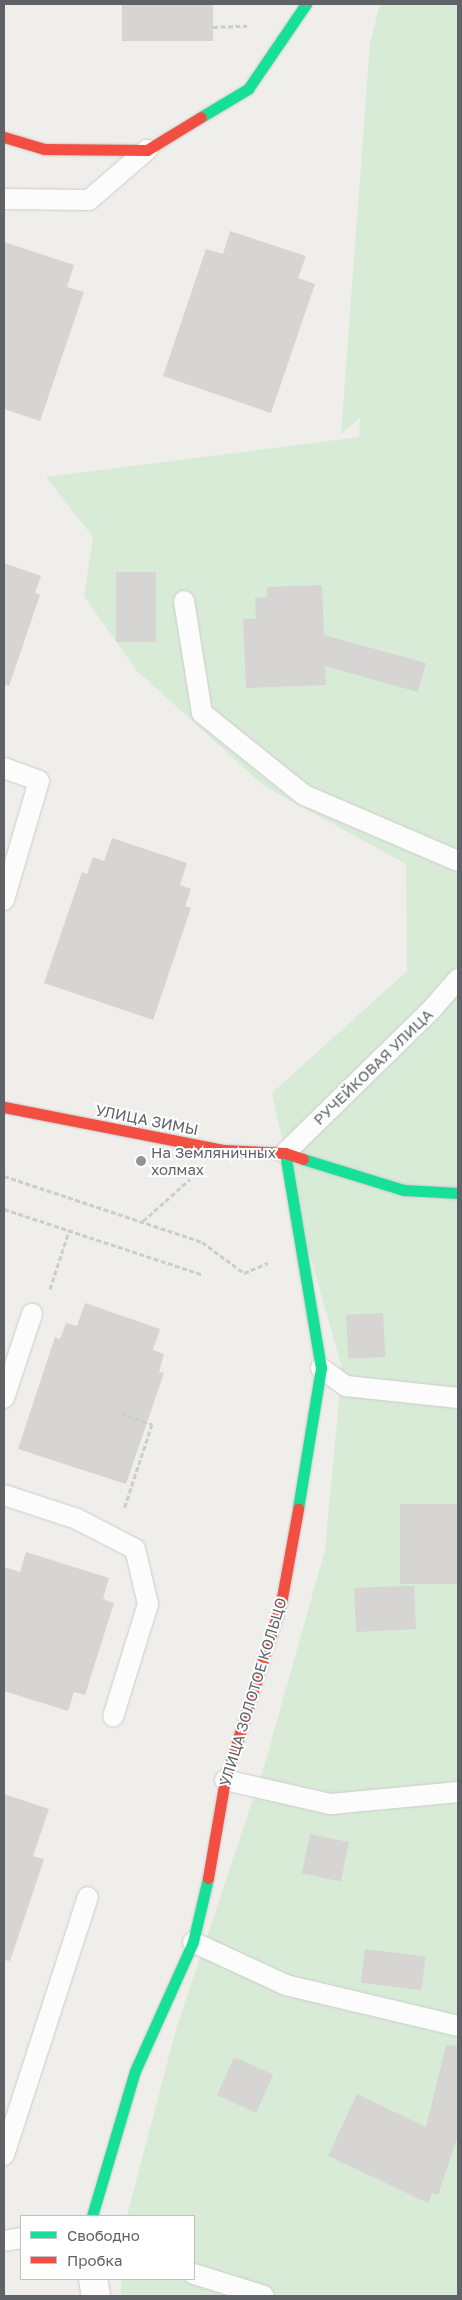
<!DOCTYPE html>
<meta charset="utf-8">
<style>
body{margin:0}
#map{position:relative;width:462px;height:2300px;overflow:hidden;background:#efeeea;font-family:"Golos Text",sans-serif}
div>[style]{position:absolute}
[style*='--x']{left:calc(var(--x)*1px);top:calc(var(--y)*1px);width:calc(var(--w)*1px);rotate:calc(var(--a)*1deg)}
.green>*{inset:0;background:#d8ebd6}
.building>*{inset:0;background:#d6d5d3;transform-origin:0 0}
.path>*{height:3px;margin-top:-1.5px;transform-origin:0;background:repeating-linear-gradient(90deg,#cacfcc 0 5px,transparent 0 7.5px)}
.roads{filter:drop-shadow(0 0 1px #cbcccc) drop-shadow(0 0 1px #cbcccc)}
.lane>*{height:20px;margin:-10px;padding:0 10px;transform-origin:10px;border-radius:10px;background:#fdfcfc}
.street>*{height:28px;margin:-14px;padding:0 14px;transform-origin:14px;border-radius:14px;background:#fdfcfc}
.fast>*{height:11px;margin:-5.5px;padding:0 5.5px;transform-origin:5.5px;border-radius:5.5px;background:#16e098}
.jam>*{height:11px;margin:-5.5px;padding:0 5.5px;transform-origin:5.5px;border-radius:5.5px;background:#f24e42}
.dots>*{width:14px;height:14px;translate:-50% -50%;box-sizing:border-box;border:2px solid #fff;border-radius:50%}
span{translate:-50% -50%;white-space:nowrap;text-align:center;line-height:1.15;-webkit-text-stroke:4px #fff;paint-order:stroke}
.street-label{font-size:15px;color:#5f6368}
.poi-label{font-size:15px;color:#5f6368}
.left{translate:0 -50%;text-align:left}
.frame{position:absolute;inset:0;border:5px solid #5f6368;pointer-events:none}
.legend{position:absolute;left:20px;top:2215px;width:175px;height:65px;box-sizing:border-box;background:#fff;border:1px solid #bfc1c3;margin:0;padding:6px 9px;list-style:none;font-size:15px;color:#5f6368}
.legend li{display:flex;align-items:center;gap:10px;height:25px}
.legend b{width:25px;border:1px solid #bfc1c3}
</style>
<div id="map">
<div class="green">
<i style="clip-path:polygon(380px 4px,458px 4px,458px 2296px,121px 2296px,121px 2279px,194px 2279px,194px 2216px,127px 2216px,176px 2029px,264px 1767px,325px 1550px,342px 1368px,298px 1213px,272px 1093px,407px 971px,406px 864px,264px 786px,136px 670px,84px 596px,93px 537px,46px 477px,359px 437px,360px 418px,341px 434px,370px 43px)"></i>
</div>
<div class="building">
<i style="left:122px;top:4px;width:91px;height:37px"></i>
<i style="clip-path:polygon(230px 231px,306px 256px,298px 278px,315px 284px,271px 413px,163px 376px,206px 249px,223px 254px)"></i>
<i style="clip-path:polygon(4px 242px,74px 265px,67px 287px,84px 292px,40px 421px,4px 409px)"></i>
<i style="clip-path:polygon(4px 563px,41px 576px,35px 593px,40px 595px,9px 686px,4px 685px)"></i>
<i style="left:116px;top:572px;width:40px;height:70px"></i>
<i style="clip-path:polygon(322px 585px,324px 635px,426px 663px,418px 692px,325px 666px,326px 685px,246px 688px,243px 619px,256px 619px,255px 598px,267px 597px,267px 587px)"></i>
<i style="clip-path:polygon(112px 838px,187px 863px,180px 885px,191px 889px,185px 906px,191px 908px,153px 1020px,44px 983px,82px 872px,87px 874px,93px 857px,104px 861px)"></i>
<i style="clip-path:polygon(85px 1303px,160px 1329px,153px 1350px,164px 1354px,159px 1372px,164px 1373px,126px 1484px,18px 1449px,55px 1337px,60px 1339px,66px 1323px,77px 1326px)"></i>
<i style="left:383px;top:1313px;width:44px;height:37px;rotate:87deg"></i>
<i style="left:458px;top:1504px;width:80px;height:58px;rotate:90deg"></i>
<i style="clip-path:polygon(26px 1552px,109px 1578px,103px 1599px,114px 1603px,85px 1695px,74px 1692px,68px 1711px,4px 1691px,4px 1567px,20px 1572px)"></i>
<i style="clip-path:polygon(403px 1586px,414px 1586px,416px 1629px,356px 1632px,354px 1588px)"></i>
<i style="clip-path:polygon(4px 1794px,49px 1809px,33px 1856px,44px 1859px,10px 1961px,4px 1960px)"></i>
<i style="left:310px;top:1834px;width:40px;height:40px;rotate:12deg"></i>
<i style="left:365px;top:1949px;width:61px;height:34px;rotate:7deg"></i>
<i style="clip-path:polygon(446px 2045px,458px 2046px,458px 2136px,438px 2195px,432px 2193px,428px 2203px,328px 2156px,357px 2094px,426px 2127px)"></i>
<i style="left:234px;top:2057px;width:43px;height:42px;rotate:24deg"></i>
</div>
<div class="path">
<i style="--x:213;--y:27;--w:34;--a:-2"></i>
<i style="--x:4;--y:1176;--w:209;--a:18.4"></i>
<i style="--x:202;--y:1242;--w:52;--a:36.4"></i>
<i style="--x:244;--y:1273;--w:26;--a:-23"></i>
<i style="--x:4;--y:1209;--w:210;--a:18.3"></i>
<i style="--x:143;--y:1221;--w:63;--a:-41.8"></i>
<i style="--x:50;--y:1289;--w:61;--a:-71.9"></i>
<i style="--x:121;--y:1413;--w:33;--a:20"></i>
<i style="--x:152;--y:1424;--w:89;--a:108.2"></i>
</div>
<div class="roads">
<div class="lane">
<i style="--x:4;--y:199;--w:85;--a:0.7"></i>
<i style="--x:89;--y:200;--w:77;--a:-40.8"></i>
<i style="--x:184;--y:601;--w:113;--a:80.9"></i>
<i style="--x:202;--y:713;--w:131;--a:38.8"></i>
<i style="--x:304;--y:795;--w:168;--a:23.2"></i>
<i style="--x:4;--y:768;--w:37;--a:20"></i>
<i style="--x:39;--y:781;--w:124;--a:106.4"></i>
<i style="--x:285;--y:1153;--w:206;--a:-44.4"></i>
<i style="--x:432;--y:1009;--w:40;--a:-49"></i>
<i style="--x:321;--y:1368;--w:31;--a:36"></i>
<i style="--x:346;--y:1386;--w:113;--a:6.1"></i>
<i style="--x:4;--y:1398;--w:89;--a:-71.6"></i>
<i style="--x:4;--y:1495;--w:77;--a:18.2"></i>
<i style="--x:77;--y:1519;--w:65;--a:27.3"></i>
<i style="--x:135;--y:1549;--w:57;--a:76.7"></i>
<i style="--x:148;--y:1604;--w:118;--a:107.2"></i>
<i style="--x:225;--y:1780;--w:109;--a:12.8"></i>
<i style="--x:331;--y:1804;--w:128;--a:-5.4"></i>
<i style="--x:193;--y:1942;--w:102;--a:24.8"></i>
<i style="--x:286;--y:1985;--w:177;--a:13.4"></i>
<i style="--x:4;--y:2155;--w:271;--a:-72"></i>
<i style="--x:4;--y:2241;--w:17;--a:-10"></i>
<i style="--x:194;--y:2274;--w:73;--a:17.4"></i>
</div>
<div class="street">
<i style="--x:93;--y:2279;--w:17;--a:80"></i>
</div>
<div class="fast">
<i style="--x:201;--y:117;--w:55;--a:-30.8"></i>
<i style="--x:248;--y:89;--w:103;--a:-55.7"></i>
<i style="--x:285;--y:1153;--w:218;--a:80.5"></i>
<i style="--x:321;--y:1368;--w:143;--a:99.3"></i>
<i style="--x:303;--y:1159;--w:106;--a:17.1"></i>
<i style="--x:404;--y:1190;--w:54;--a:3.2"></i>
<i style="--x:92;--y:2216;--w:151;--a:-73.5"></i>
<i style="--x:135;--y:2071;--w:141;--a:-65.8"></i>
<i style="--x:193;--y:1942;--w:66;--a:-76.8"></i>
</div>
<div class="jam">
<i style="--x:4;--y:137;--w:42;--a:16.7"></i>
<i style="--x:44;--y:149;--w:103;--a:0.6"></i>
<i style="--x:147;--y:150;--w:63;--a:-31.4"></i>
<i style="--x:4;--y:1107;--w:223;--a:11.1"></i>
<i style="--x:223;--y:1150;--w:62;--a:2.8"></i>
<i style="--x:285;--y:1153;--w:19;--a:18"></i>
<i style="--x:208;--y:1878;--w:99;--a:-80.2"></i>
<i style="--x:225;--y:1780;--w:186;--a:-72.4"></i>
<i style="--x:281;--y:1603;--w:96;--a:-79.7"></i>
</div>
</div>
<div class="dots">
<i style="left:141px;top:1161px;background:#919496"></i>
</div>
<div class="street-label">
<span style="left:373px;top:1067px;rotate:-44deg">РУЧЕЙКОВАЯ УЛИЦА</span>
<span style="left:147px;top:1120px;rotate:11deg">УЛИЦА ЗИМЫ</span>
<span style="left:253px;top:1692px;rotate:-73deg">УЛИЦА ЗОЛОТОЕ КОЛЬЦО</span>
</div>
<div class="poi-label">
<span class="left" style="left:151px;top:1161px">На Земляничных<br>холмах</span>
</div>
<div class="frame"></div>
<ul class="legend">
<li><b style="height:6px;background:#16e098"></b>Свободно</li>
<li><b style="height:6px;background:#f24e42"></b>Пробка</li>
</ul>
</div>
